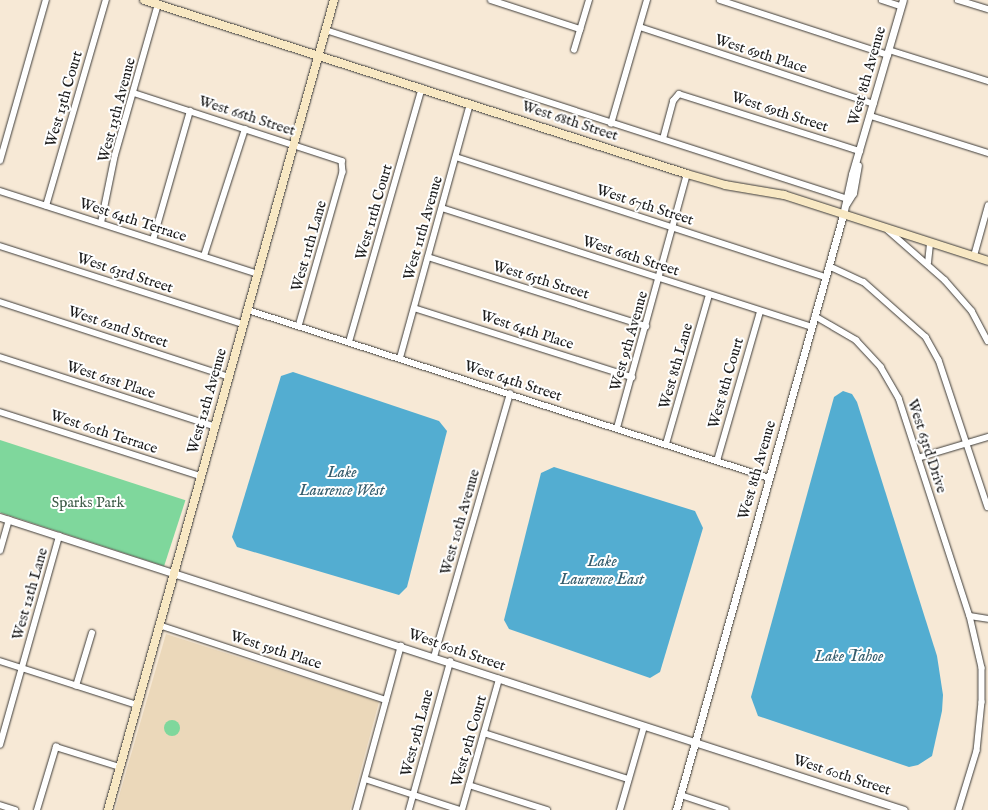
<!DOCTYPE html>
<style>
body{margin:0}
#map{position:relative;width:988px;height:810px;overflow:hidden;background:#f7e9d6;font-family:"IM FELL English",serif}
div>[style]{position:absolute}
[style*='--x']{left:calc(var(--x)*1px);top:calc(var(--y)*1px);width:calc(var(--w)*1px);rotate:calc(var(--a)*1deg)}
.built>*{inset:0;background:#ebd8ba}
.green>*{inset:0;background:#7fd79c;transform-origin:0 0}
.round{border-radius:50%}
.water>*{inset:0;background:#53add1}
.roads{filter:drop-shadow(0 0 1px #3d3b38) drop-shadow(0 0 1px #3d3b38)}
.minor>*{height:5.5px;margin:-2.75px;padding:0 2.75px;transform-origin:2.75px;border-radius:2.75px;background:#fff}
.tertiary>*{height:7px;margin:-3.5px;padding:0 3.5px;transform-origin:3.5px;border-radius:3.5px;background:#fff}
.secondary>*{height:8px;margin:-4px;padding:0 4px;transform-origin:4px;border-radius:4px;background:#f8e8c3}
span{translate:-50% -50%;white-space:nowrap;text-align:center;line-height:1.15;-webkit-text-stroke:4px #fff;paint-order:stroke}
.street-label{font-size:15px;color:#1c1c1c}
.park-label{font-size:15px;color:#3f5d49}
.water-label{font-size:16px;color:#355d6d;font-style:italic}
</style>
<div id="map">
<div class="built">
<i style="clip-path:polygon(166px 634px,379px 702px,350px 810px,115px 810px)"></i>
</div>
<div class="green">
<i style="left:0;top:440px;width:195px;height:69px;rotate:18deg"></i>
<i class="round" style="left:164px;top:720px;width:16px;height:16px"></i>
</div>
<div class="water">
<i style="clip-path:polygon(293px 372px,439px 421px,447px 431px,407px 587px,399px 595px,237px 547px,232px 537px,281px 376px)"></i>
<i style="clip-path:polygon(843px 391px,852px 394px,857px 402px,937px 656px,943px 695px,942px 711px,932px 756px,918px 765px,909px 767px,758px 716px,751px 697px,834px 397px)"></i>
<i style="clip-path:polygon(554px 467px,695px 511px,703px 528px,660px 672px,650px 678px,509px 629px,504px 620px,541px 473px)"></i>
</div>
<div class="roads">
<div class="minor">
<i style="--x:491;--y:0;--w:94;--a:18"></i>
<i style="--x:720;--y:0;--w:177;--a:18.1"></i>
<i style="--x:882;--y:0;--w:20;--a:18"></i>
<i style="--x:958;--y:0;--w:31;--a:17"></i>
<i style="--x:640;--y:27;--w:246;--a:18.2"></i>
<i style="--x:326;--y:30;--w:546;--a:17.94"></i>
<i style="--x:574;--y:50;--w:52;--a:-73.3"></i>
<i style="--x:889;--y:50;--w:104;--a:17.4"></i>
<i style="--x:134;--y:93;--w:219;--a:18.1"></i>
<i style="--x:342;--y:161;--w:11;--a:85"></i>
<i style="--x:343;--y:172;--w:160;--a:105.9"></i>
<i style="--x:871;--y:116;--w:123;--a:17.5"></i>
<i style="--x:611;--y:124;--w:129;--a:-73.8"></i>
<i style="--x:663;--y:139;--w:39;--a:-75"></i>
<i style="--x:673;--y:101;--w:9;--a:-49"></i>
<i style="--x:679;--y:94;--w:190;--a:17.5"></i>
<i style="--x:456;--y:157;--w:389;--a:18"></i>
<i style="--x:0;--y:161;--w:167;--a:-74.1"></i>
<i style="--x:0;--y:191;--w:271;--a:17.8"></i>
<i style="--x:46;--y:206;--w:215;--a:-73.8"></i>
<i style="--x:442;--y:208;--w:389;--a:17.8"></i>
<i style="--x:101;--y:223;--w:69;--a:-78.4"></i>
<i style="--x:115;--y:155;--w:157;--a:-74.1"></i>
<i style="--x:888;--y:230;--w:76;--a:41.3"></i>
<i style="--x:945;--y:280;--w:41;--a:48.9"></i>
<i style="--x:972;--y:311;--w:34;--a:62"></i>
<i style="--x:153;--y:240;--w:134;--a:-74"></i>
<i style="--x:0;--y:246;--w:255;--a:17.8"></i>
<i style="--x:204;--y:256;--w:133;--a:-72.1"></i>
<i style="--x:974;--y:256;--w:52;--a:-74.4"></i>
<i style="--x:428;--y:257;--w:229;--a:17.6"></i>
<i style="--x:928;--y:263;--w:20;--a:-84"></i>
<i style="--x:829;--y:266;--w:38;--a:25"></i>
<i style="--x:864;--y:282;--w:83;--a:41.6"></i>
<i style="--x:926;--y:337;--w:26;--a:61"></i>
<i style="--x:939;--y:360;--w:155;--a:71.6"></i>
<i style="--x:0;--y:302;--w:241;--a:18.1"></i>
<i style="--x:414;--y:308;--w:229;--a:17.6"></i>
<i style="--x:248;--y:310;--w:547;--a:17.87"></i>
<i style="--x:815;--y:316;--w:48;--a:30.3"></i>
<i style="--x:856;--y:340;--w:37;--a:47"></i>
<i style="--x:881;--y:367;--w:36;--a:60"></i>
<i style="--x:899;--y:398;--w:229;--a:72"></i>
<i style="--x:970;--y:616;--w:53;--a:77"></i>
<i style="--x:982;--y:668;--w:34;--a:90"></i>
<i style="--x:982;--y:702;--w:49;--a:95.8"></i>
<i style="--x:977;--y:751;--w:62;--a:107"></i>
<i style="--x:349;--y:342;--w:264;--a:-74"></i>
<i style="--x:0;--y:357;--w:225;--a:17.9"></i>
<i style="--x:400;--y:358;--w:263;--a:-74.6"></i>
<i style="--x:0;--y:412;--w:211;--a:17.7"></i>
<i style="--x:617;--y:428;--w:263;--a:-74.6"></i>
<i style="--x:666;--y:444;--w:155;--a:-73.9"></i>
<i style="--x:918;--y:458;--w:73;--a:-16.7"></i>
<i style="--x:717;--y:461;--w:155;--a:-73.9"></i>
<i style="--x:0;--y:551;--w:32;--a:-74"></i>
<i style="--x:970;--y:616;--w:18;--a:9"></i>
<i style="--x:159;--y:625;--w:239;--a:18.3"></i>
<i style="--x:434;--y:657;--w:274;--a:-73.9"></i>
<i style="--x:0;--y:661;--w:144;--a:17.8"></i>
<i style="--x:76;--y:686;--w:55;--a:-73.2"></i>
<i style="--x:484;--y:733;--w:151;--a:17.7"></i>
<i style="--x:0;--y:745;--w:217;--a:-74.2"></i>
<i style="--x:365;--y:779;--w:100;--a:18.1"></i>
<i style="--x:469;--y:785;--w:82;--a:17.8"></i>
<i style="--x:681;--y:795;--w:47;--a:18.4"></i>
<i style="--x:0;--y:805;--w:16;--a:18"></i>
<i style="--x:37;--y:810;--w:66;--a:-73.2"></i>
<i style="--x:56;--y:747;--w:67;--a:17.4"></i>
<i style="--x:356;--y:810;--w:170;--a:-74.7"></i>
<i style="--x:409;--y:810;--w:154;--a:-74.5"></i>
<i style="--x:462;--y:810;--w:136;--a:-74.2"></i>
<i style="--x:620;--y:810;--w:86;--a:-73.9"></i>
</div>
<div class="tertiary">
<i style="--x:846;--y:204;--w:13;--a:-58"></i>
<i style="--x:853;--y:193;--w:28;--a:-80"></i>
<i style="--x:0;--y:517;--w:950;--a:17.96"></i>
<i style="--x:676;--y:810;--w:618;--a:-74.32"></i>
<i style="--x:843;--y:215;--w:42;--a:-77.6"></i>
<i style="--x:852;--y:174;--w:181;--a:-73.7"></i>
</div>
<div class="secondary">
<i style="--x:144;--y:0;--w:570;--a:17.77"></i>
<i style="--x:687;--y:174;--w:40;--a:16"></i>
<i style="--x:725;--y:185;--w:60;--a:9.6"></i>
<i style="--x:784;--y:195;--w:214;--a:17.9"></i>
<i style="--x:108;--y:810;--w:841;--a:-74.41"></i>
</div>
</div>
<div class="street-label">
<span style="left:761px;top:54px;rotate:18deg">West 69th Place</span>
<span style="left:867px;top:76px;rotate:-74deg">West 8th Avenue</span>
<span style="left:64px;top:99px;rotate:-74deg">West 13th Court</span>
<span style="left:117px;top:110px;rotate:-75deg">West 13th Avenue</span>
<span style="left:780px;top:112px;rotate:18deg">West 69th Street</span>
<span style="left:247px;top:116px;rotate:18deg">West 66th Street</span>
<span style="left:570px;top:121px;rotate:18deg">West 68th Street</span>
<span style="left:645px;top:205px;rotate:18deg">West 67th Street</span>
<span style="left:374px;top:212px;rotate:-74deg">West 11th Court</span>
<span style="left:133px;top:220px;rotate:18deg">West 64th Terrace</span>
<span style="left:423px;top:228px;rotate:-74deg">West 11th Avenue</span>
<span style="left:309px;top:246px;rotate:-74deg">West 11th Lane</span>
<span style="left:631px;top:256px;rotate:18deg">West 66th Street</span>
<span style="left:125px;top:273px;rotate:18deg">West 63rd Street</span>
<span style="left:541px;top:280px;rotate:17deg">West 65th Street</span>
<span style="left:118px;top:327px;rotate:18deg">West 62nd Street</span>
<span style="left:527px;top:330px;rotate:18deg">West 64th Place</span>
<span style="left:629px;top:341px;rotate:-74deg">West 9th Avenue</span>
<span style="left:676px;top:366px;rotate:-74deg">West 8th Lane</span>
<span style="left:111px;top:380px;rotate:18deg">West 61st Place</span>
<span style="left:513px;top:381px;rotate:18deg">West 64th Street</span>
<span style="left:726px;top:383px;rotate:-74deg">West 8th Court</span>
<span style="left:207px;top:401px;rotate:-74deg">West 12th Avenue</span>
<span style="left:104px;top:432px;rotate:18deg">West 60th Terrace</span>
<span style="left:927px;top:446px;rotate:72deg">West 63rd Drive</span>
<span style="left:757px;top:470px;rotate:-74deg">West 8th Avenue</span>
<span style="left:460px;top:522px;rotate:-74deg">West 10th Avenue</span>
<span style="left:30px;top:594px;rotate:-74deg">West 12th Lane</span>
<span style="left:276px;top:650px;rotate:18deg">West 59th Place</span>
<span style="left:457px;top:650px;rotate:19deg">West 60th Street</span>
<span style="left:417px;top:733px;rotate:-75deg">West 9th Lane</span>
<span style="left:469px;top:741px;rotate:-74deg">West 9th Court</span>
<span style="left:842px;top:775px;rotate:18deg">West 60th Street</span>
</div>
<div class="park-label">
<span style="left:88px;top:503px">Sparks Park</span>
</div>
<div class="water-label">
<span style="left:342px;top:482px">Lake<br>Laurence West</span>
<span style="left:602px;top:571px">Lake<br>Laurence East</span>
<span style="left:849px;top:657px">Lake Tahoe</span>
</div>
</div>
